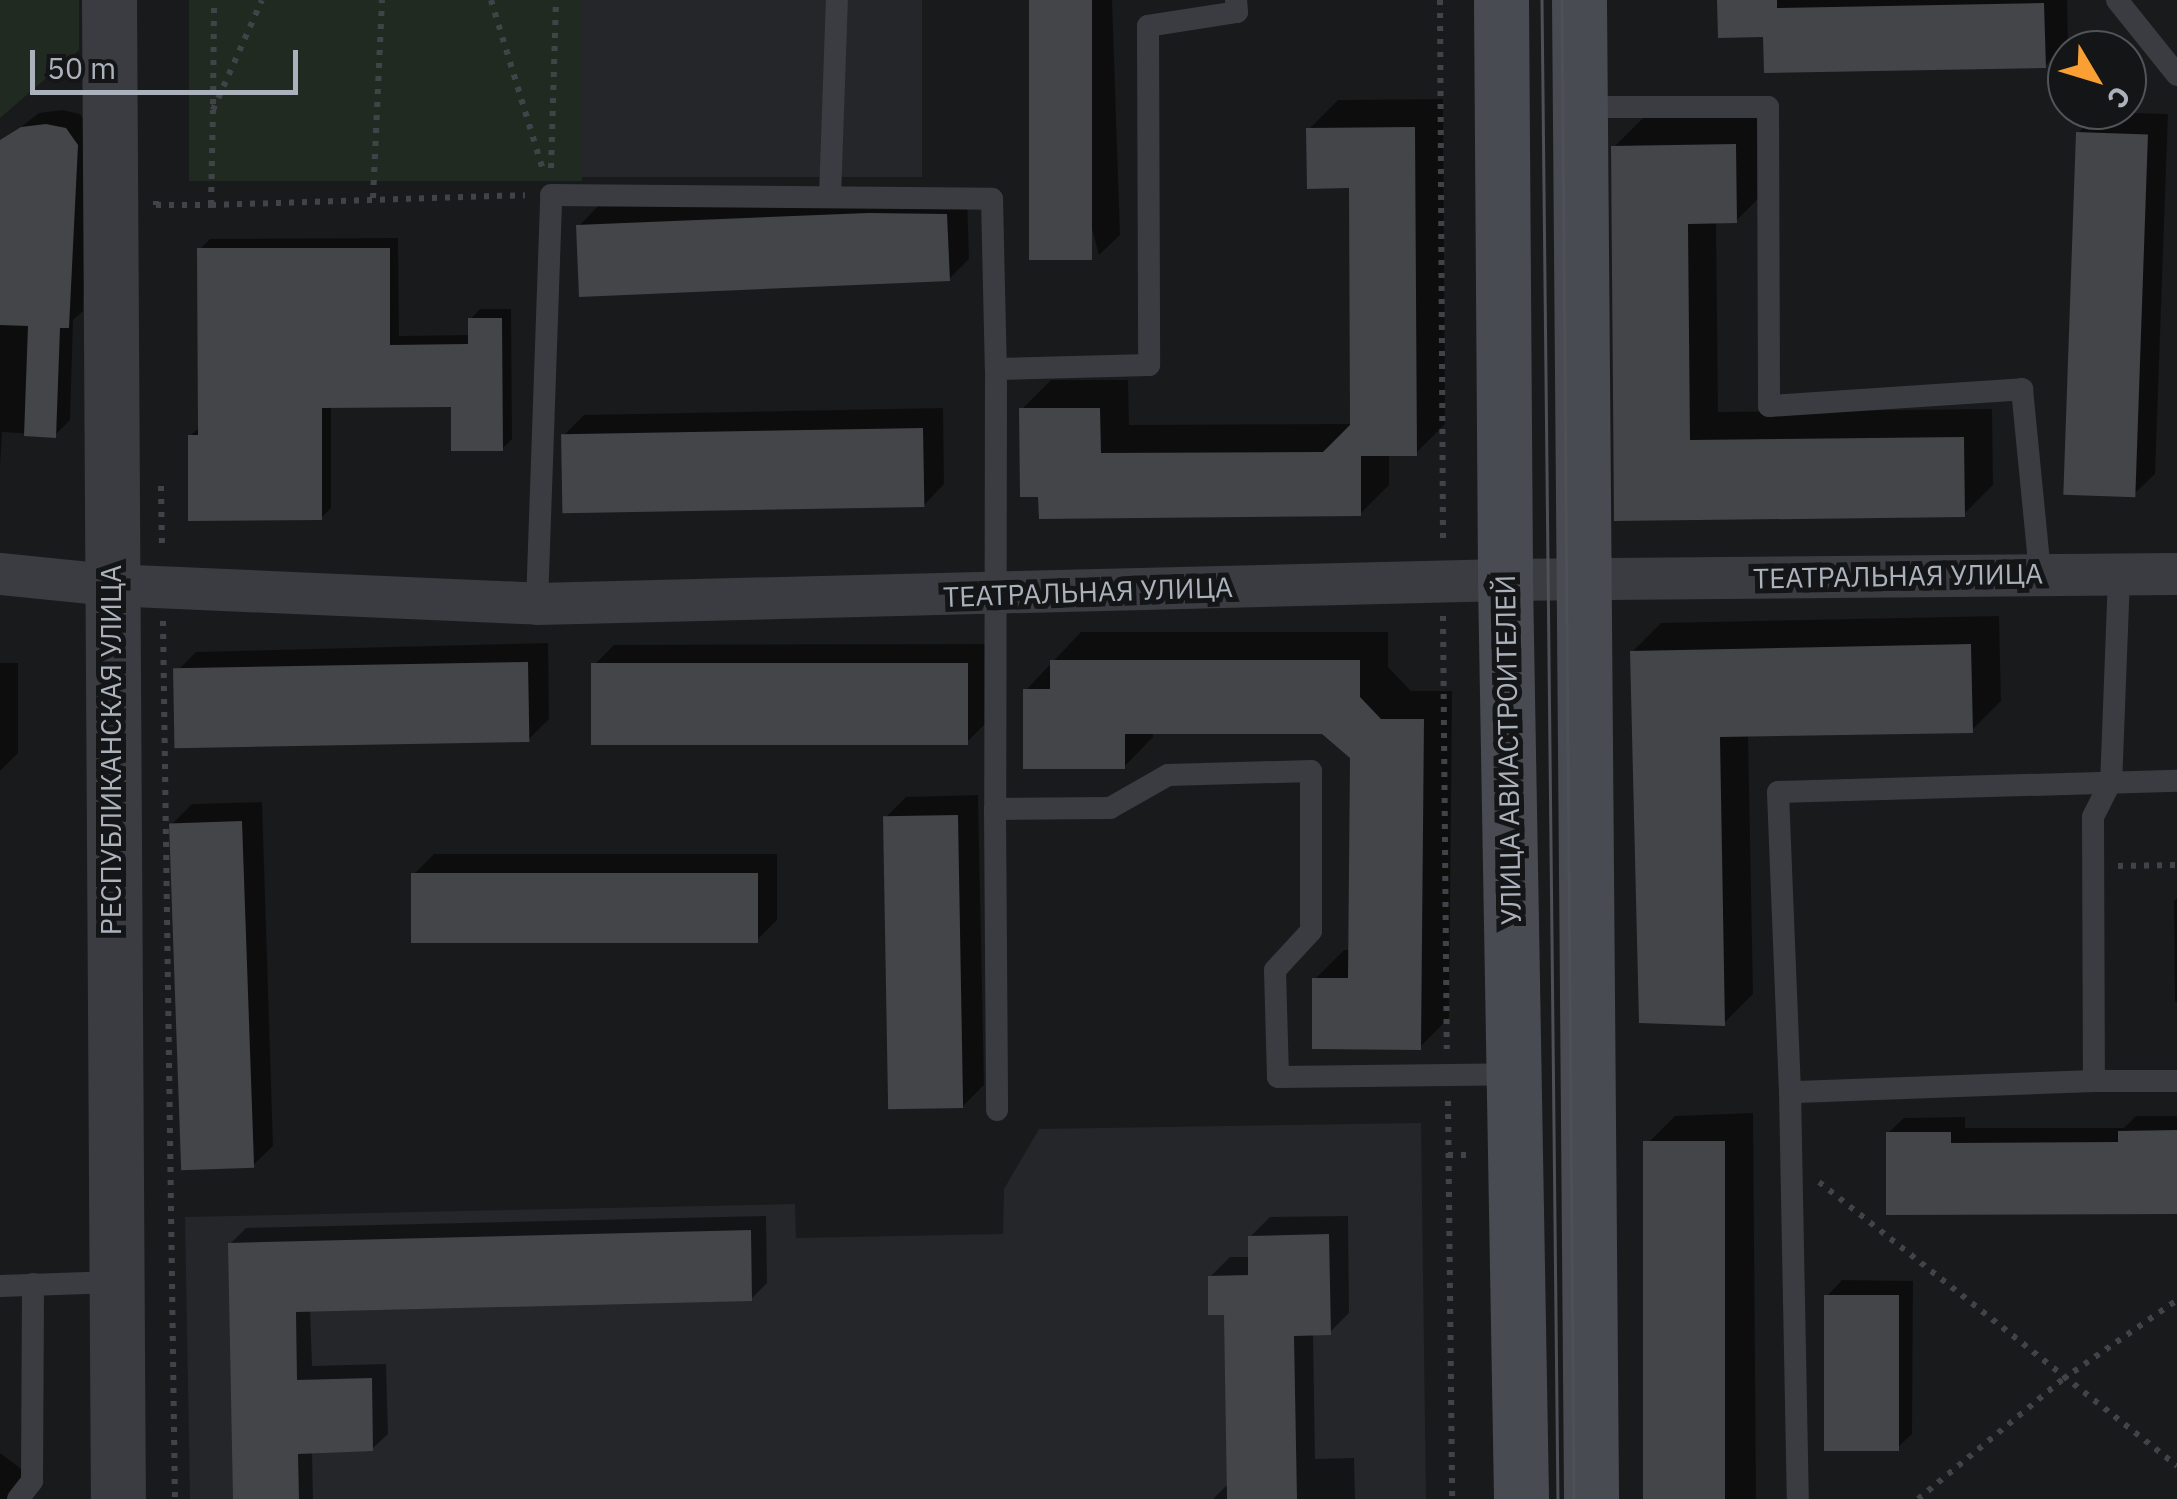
<!DOCTYPE html>
<meta charset="utf-8">
<style>
body{margin:0}
#map{position:relative;width:2177px;height:1499px;overflow:hidden;background:#191a1c;font-family:"IBM Plex Sans",sans-serif}
div>[style]{position:absolute}
[style*='--x']{left:calc(var(--x)*1px);top:calc(var(--y)*1px);width:calc(var(--w)*1px);rotate:calc(var(--a)*1deg)}
.built>*{inset:0;background:#252629;transform-origin:0 0}
.green>*{inset:0;background:#212a21;transform-origin:0 0}
.shadow>*{inset:0;background:#0007}
.building>*{inset:0;background:#434549;transform-origin:0 0}
.path>*{height:6px;margin-top:-3px;transform-origin:0;background:repeating-linear-gradient(90deg,#404348 0 5px,transparent 0 13px)}
.service>*{height:22px;margin:-11px;padding:0 11px;transform-origin:11px;border-radius:11px;background:#3a3c41}
.minor>*{height:42px;margin:-21px;padding:0 21px;transform-origin:21px;border-radius:21px;background:#3a3c41}
.tertiary>*{height:55px;margin:-27.5px;padding:0 27.5px;transform-origin:27.5px;border-radius:27.5px;background:#3a3c41}
.secondary>*{height:55px;margin:-27.5px;padding:0 27.5px;transform-origin:27.5px;border-radius:27.5px;background:#484b51}
.tram>*{height:2.5px;margin:-1.25px;padding:0 1.25px;transform-origin:1.25px;border-radius:1.25px;background:#4d5056}
span{translate:-50% -50%;white-space:nowrap;text-align:center;line-height:1.15;-webkit-text-stroke:10px #141517;paint-order:stroke}
.street-label{font-size:28px;color:#abb2bc}
.north{position:absolute;left:2047px;top:30px;width:100px;height:100px;box-sizing:border-box;background:#141517;border:2px solid #505459;border-radius:50%;rotate:128deg;font-size:28px;font-weight:700;line-height:40px;text-align:center;color:#abb2bc}
.north::after{content:'';display:block;margin:auto;width:35px;height:45px;background:#f99f34;clip-path:polygon(50% 0,100% 100%,50% 72%,0 100%)}
.scale{position:absolute;left:30px;top:50px;width:268px;height:45px;box-sizing:border-box;border:5px solid #abb2bc;border-top:0;padding-left:12px;font-size:30px;line-height:35px;white-space:nowrap;color:#abb2bc;-webkit-text-stroke:8px #141517;paint-order:stroke}
</style>
<div id="map">
<div class="built">
<i style="left:582px;top:0;width:340px;height:177px"></i>
<i style="clip-path:polygon(1421px 1123px,1426px 1499px,190px 1499px,185px 1217px,795px 1204px,796px 1238px,1003px 1234px,1004px 1189px,1039px 1129px)"></i>
</div>
<div class="green">
<i style="clip-path:polygon(0 0,79px 0,79px 50px,0 118px)"></i>
<i style="left:189px;top:0;width:393px;height:181px"></i>
</div>
<div class="shadow">
<i style="clip-path:polygon(1032px 0,1112px 0,1120px 235px,1099px 255px)"></i>
<i style="clip-path:polygon(1720px 0,2067px 0,2068px 42px,2045px 66px,1766px 35px)"></i>
<i style="clip-path:polygon(1443px 99px,1445px 424px,1416px 453px,1389px 453px,1389px 485px,1360px 514px,1041px 494px,1022px 409px,1051px 380px,1128px 380px,1129px 425px,1352px 424px,1351px 186px,1309px 129px,1338px 100px)"></i>
<i style="clip-path:polygon(62px 110px,80px 114px,91px 130px,83px 311px,73px 320px,70px 420px,55px 435px,2px 432px,0 467px,0 143px,39px 113px)"></i>
<i style="clip-path:polygon(2099px 112px,2168px 114px,2155px 474px,2134px 494px,2078px 133px)"></i>
<i style="clip-path:polygon(1764px 116px,1765px 192px,1736px 221px,1716px 221px,1718px 412px,1992px 409px,1993px 485px,1964px 514px,1617px 518px,1614px 147px,1643px 118px)"></i>
<i style="clip-path:polygon(967px 194px,969px 259px,949px 279px,579px 226px,599px 205px)"></i>
<i style="clip-path:polygon(398px 238px,399px 336px,470px 335px,470px 320px,480px 309px,511px 309px,512px 439px,502px 449px,454px 404px,331px 405px,331px 508px,321px 518px,190px 436px,201px 426px,200px 249px,210px 239px)"></i>
<i style="clip-path:polygon(943px 408px,944px 484px,924px 505px,564px 435px,584px 415px)"></i>
<i style="clip-path:polygon(1999px 616px,2001px 701px,1972px 730px,1748px 734px,1753px 994px,1724px 1023px,1632px 652px,1661px 623px)"></i>
<i style="clip-path:polygon(1081px 632px,1388px 632px,1388px 667px,1411px 691px,1452px 691px,1449px 1018px,1420px 1047px,1315px 979px,1344px 950px,1351px 950px,1352px 757px,1322px 732px,1153px 732px,1153px 737px,1124px 767px,1026px 690px)"></i>
<i style="clip-path:polygon(548px 643px,549px 719px,529px 739px,176px 672px,196px 652px)"></i>
<i style="clip-path:polygon(987px 644px,987px 722px,967px 742px,593px 666px,614px 645px)"></i>
<i style="clip-path:polygon(0 663px,18px 663px,18px 753px,0 771px)"></i>
<i style="clip-path:polygon(978px 795px,984px 1085px,963px 1106px,886px 817px,906px 797px)"></i>
<i style="clip-path:polygon(262px 802px,273px 1146px,252px 1166px,171px 825px,192px 804px)"></i>
<i style="clip-path:polygon(434px 854px,777px 854px,777px 920px,756px 941px,414px 874px)"></i>
<i style="clip-path:polygon(2177px 898px,2177px 1002px,2175px 1002px,2174px 901px)"></i>
<i style="clip-path:polygon(1753px 1113px,1756px 1499px,1649px 1499px,1645px 1146px,1675px 1116px)"></i>
<i style="clip-path:polygon(2136px 1116px,2177px 1116px,2177px 1211px,1888px 1133px,1904px 1118px,1965px 1117px,1965px 1128px,2124px 1128px)"></i>
<i style="clip-path:polygon(766px 1216px,767px 1283px,751px 1299px,310px 1310px,312px 1366px,386px 1364px,388px 1434px,372px 1449px,312px 1451px,313px 1499px,236px 1499px,230px 1244px,246px 1228px)"></i>
<i style="clip-path:polygon(1348px 1216px,1349px 1313px,1330px 1332px,1313px 1333px,1315px 1459px,1354px 1458px,1355px 1499px,1213px 1499px,1230px 1482px,1226px 1312px,1210px 1277px,1230px 1257px,1251px 1257px,1250px 1237px,1270px 1217px)"></i>
<i style="clip-path:polygon(1842px 1280px,1913px 1281px,1912px 1434px,1896px 1449px,1827px 1296px)"></i>
<i style="clip-path:polygon(0 1453px,24px 1471px,24px 1499px,0 1499px)"></i>
</div>
<div class="building">
<i style="left:1029px;top:0;width:63px;height:260px"></i>
<i style="clip-path:polygon(1717px 0,1777px 0,1777px 8px,2044px 3px,2046px 68px,1764px 73px,1763px 37px,1718px 38px)"></i>
<i style="clip-path:polygon(46px 124px,66px 128px,78px 145px,69px 328px,60px 328px,56px 438px,24px 436px,28px 326px,0 325px,0 140px,21px 127px)"></i>
<i style="clip-path:polygon(1415px 127px,1417px 456px,1361px 456px,1361px 516px,1039px 519px,1038px 497px,1020px 497px,1019px 408px,1100px 408px,1101px 453px,1323px 452px,1350px 425px,1349px 188px,1307px 189px,1306px 128px)"></i>
<i style="left:2076px;top:132px;width:72px;height:363px;rotate:2deg"></i>
<i style="clip-path:polygon(1736px 144px,1737px 223px,1688px 224px,1690px 440px,1964px 437px,1965px 517px,1614px 521px,1611px 146px)"></i>
<i style="clip-path:polygon(868px 213px,947px 214px,950px 281px,579px 297px,576px 225px)"></i>
<i style="clip-path:polygon(197px 248px,390px 248px,390px 345px,468px 344px,468px 318px,502px 318px,503px 451px,451px 451px,451px 407px,322px 408px,322px 520px,188px 521px,188px 435px,198px 435px)"></i>
<i style="left:923px;top:428px;width:79px;height:362px;rotate:89deg"></i>
<i style="clip-path:polygon(1971px 644px,1973px 733px,1720px 737px,1725px 1026px,1639px 1023px,1630px 651px)"></i>
<i style="clip-path:polygon(1050px 660px,1360px 660px,1360px 697px,1381px 719px,1424px 719px,1421px 1050px,1312px 1049px,1312px 978px,1348px 978px,1350px 758px,1322px 734px,1125px 734px,1125px 769px,1023px 769px,1023px 689px,1050px 689px)"></i>
<i style="left:528px;top:662px;width:80px;height:355px;rotate:89deg"></i>
<i style="left:968px;top:663px;width:82px;height:377px;rotate:90deg"></i>
<i style="left:958px;top:815px;width:293px;height:75px;rotate:89deg"></i>
<i style="left:242px;top:821px;width:347px;height:73px;rotate:88deg"></i>
<i style="left:411px;top:873px;width:347px;height:70px"></i>
<i style="clip-path:polygon(2177px 1130px,2177px 1214px,1886px 1215px,1886px 1132px,1951px 1132px,1951px 1143px,2118px 1142px,2118px 1131px)"></i>
<i style="left:1725px;top:1141px;width:358px;height:82px;rotate:90deg"></i>
<i style="clip-path:polygon(751px 1230px,752px 1301px,296px 1312px,297px 1380px,372px 1378px,373px 1451px,298px 1454px,299px 1499px,233px 1499px,228px 1243px)"></i>
<i style="clip-path:polygon(1329px 1234px,1331px 1335px,1294px 1336px,1297px 1499px,1227px 1499px,1224px 1315px,1208px 1315px,1208px 1276px,1248px 1275px,1248px 1236px)"></i>
<i style="left:1824px;top:1295px;width:75px;height:156px"></i>
</div>
<div class="path">
<i style="--x:491;--y:0;--w:178;--a:73"></i>
<i style="--x:1440;--y:0;--w:544;--a:89.68"></i>
<i style="--x:213;--y:104;--w:104;--a:-89.4"></i>
<i style="--x:551;--y:168;--w:168;--a:-88.3"></i>
<i style="--x:373;--y:198;--w:198;--a:-87.4"></i>
<i style="--x:156;--y:201;--w:4;--a:90"></i>
<i style="--x:156;--y:205;--w:55;--a:0"></i>
<i style="--x:211;--y:205;--w:314;--a:-1.8"></i>
<i style="--x:211;--y:205;--w:95;--a:-88.8"></i>
<i style="--x:213;--y:110;--w:120;--a:-66"></i>
<i style="--x:161;--y:486;--w:63;--a:89.1"></i>
<i style="--x:1443;--y:616;--w:433;--a:89.5"></i>
<i style="--x:163;--y:621;--w:878;--a:89.22"></i>
<i style="--x:2118;--y:866;--w:59;--a:-1"></i>
<i style="--x:1448;--y:1101;--w:398;--a:89.4"></i>
<i style="--x:1448;--y:1155;--w:24;--a:0"></i>
<i style="--x:1819;--y:1182;--w:457;--a:38.4"></i>
<i style="--x:1918;--y:1499;--w:188;--a:-39.6"></i>
<i style="--x:2063;--y:1379;--w:139;--a:-34.7"></i>
</div>
<div class="service">
<i style="--x:1236;--y:0;--w:12;--a:85"></i>
<i style="--x:1237;--y:12;--w:90;--a:171.1"></i>
<i style="--x:1148;--y:26;--w:339;--a:89.8"></i>
<i style="--x:1149;--y:365;--w:153;--a:178.5"></i>
<i style="--x:996;--y:369;--w:440;--a:90.1"></i>
<i style="--x:995;--y:809;--w:115;--a:-0.5"></i>
<i style="--x:1110;--y:808;--w:67;--a:-29.6"></i>
<i style="--x:1168;--y:775;--w:143;--a:-1.6"></i>
<i style="--x:1311;--y:771;--w:160;--a:90"></i>
<i style="--x:1311;--y:931;--w:53;--a:132.7"></i>
<i style="--x:1275;--y:970;--w:107;--a:88.4"></i>
<i style="--x:1278;--y:1077;--w:235;--a:-0.7"></i>
<i style="--x:2117;--y:0;--w:96;--a:51.3"></i>
<i style="--x:1580;--y:107;--w:188;--a:0"></i>
<i style="--x:1768;--y:107;--w:299;--a:89.8"></i>
<i style="--x:1769;--y:406;--w:254;--a:-3.8"></i>
<i style="--x:2022;--y:389;--w:185;--a:84.4"></i>
<i style="--x:830;--y:197;--w:197;--a:-88"></i>
<i style="--x:2119;--y:577;--w:204;--a:92.2"></i>
<i style="--x:2111;--y:781;--w:40;--a:116.6"></i>
<i style="--x:2093;--y:817;--w:264;--a:89.8"></i>
<i style="--x:2094;--y:1081;--w:83;--a:0"></i>
<i style="--x:537;--y:604;--w:409;--a:-88"></i>
<i style="--x:551;--y:195;--w:441;--a:0.5"></i>
<i style="--x:992;--y:199;--w:170;--a:88.7"></i>
<i style="--x:995;--y:809;--w:301;--a:89.6"></i>
<i style="--x:2094;--y:1081;--w:304;--a:177.9"></i>
<i style="--x:1790;--y:1092;--w:300;--a:-92.3"></i>
<i style="--x:1778;--y:792;--w:399;--a:-1.6"></i>
<i style="--x:1790;--y:1092;--w:407;--a:88.9"></i>
<i style="--x:0;--y:1286;--w:115;--a:-2"></i>
<i style="--x:18;--y:1499;--w:23;--a:-52"></i>
<i style="--x:32;--y:1481;--w:197;--a:-89.7"></i>
</div>
<div class="minor">
<i style="--x:0;--y:574;--w:111;--a:5.7"></i>
<i style="--x:110;--y:585;--w:427;--a:2.5"></i>
<i style="--x:537;--y:604;--w:968;--a:-1.42"></i>
<i style="--x:1505;--y:580;--w:672;--a:-0.51"></i>
</div>
<div class="tertiary">
<i style="--x:109;--y:0;--w:1499;--a:89.66"></i>
</div>
<div class="secondary">
<i style="--x:1501;--y:0;--w:580;--a:89.6"></i>
<i style="--x:1505;--y:580;--w:919;--a:89"></i>
<i style="--x:1579;--y:0;--w:1499;--a:89.54"></i>
</div>
<div class="tram">
<i style="--x:1542;--y:0;--w:1499;--a:89.39"></i>
<i style="--x:1562;--y:0;--w:1499;--a:89.54"></i>
</div>
<div class="street-label">
<span style="left:1898px;top:576px;rotate:-1deg">ТЕАТРАЛЬНАЯ УЛИЦА</span>
<span style="left:1088px;top:592px;rotate:-2deg">ТЕАТРАЛЬНАЯ УЛИЦА</span>
<span style="left:111px;top:750px;rotate:-90deg">РЕСПУБЛИКАНСКАЯ УЛИЦА</span>
<span style="left:1508px;top:750px;rotate:-91deg">УЛИЦА АВИАСТРОИТЕЛЕЙ</span>
</div>
<div class="north">С</div>
<div class="scale">50 m</div>
</div>
